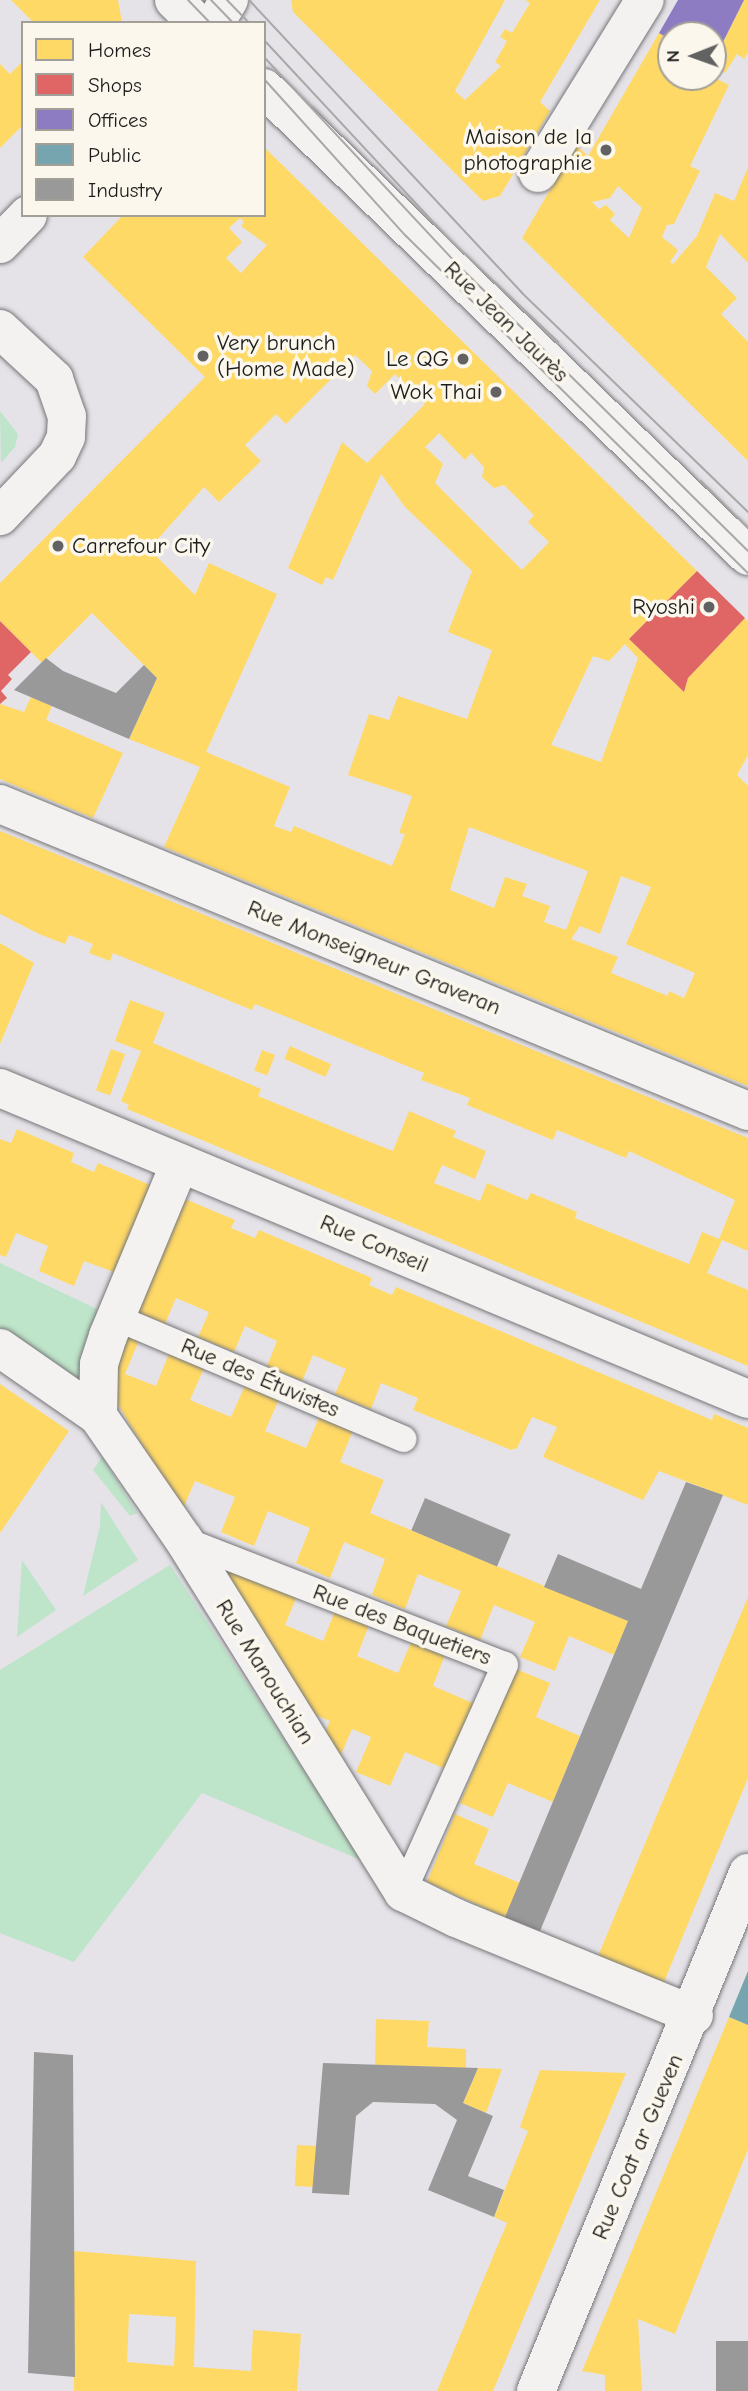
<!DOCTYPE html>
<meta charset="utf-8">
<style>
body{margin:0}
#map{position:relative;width:748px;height:2391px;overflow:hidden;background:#e5e3e8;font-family:"Comic Neue",sans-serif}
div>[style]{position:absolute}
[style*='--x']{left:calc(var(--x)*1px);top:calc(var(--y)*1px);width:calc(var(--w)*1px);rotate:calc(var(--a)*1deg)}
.green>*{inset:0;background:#bee4c9}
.homes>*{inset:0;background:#ffd966;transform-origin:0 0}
.shops>*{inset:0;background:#e06666}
.offices>*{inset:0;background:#8e7cc3}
.public>*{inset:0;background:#76a5af}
.industry>*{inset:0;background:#999;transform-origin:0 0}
.roads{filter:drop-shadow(0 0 2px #767678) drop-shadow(0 0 2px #767678)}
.lane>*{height:26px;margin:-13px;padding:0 13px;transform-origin:13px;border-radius:13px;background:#f3f2f0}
.street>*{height:38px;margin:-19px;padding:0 19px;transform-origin:19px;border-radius:19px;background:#f3f2f0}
.secondary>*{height:38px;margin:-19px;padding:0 19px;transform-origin:19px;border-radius:19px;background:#f3f2f0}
.tram>*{height:2px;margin:-1px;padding:0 1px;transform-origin:1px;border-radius:1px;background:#aaa8a7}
.dots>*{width:19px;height:19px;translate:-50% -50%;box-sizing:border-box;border:4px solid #fbf7ec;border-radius:50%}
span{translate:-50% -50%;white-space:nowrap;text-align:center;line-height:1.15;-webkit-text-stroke:7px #fbf7ec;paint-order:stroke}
.poi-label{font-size:23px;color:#1c1c1c}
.right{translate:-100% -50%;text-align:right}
.left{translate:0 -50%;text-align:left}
.street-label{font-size:23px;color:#1c1c1c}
.legend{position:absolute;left:21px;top:21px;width:245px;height:196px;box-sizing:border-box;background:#fbf7ec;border:2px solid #a29f99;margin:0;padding:9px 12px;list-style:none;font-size:21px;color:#1c1c1c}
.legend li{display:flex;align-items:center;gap:14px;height:35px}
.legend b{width:35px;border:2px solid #a29f99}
.north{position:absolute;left:657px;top:21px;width:70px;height:70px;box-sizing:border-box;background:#fbf7ec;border:2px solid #a29f99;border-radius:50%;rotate:269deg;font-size:19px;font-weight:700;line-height:28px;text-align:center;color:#1c1c1c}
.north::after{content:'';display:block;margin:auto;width:24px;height:32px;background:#626263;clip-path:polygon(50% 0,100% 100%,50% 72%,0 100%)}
</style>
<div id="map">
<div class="green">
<i style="clip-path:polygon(0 411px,18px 434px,15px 447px,1px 463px)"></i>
<i style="clip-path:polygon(0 1263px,101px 1311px,68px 1413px,0 1370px)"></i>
<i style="clip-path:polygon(102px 1457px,137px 1513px,130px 1516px,93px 1470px)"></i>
<i style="clip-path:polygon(101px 1502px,138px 1560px,83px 1596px,100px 1526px)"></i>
<i style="clip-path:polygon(22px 1560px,56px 1610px,17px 1637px)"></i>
<i style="clip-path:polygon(170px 1565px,363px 1861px,202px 1793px,74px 1962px,0 1933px,0 1670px)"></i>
</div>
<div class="homes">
<i style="clip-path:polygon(11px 0,118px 0,122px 23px,34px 23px)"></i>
<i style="clip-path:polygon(291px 0,505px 0,455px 91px,465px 100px,501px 66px,495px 62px,507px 41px,500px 37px,505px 29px,512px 33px,530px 3px,525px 0,600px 0,540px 102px,550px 111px,500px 196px,483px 201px,293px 12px)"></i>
<i style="clip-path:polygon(evenodd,744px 0,748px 0,748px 52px,744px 59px,737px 54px,725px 73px,718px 69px,715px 78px,729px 85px,690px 166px,700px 171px,674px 224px,667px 225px,662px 237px,678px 250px,670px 262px,673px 264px,697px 236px,715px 193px,734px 201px,748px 167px,748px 263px,720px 234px,706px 267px,737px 298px,721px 314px,748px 342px,748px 461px,522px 238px,576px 145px,588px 156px,659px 33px,671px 40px,671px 77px,713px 77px,713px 62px,744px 0,618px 186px,642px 208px,629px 238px,610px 220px,615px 214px,606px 205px,599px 209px,592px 202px,610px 198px,618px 186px)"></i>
<i style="clip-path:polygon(23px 61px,23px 125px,0 148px,0 64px,10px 74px)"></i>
<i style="clip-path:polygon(evenodd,264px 147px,697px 571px,629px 639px,684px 692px,688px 678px,745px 618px,748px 622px,748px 755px,737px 775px,748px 786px,748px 1086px,164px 847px,200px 767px,129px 739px,157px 678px,92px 613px,42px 663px,0 621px,0 583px,205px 377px,83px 257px,123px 215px,264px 215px,264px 147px,240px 218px,244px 222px,241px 226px,267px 245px,241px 273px,226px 258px,242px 242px,229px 228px,240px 218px,264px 147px,355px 355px,372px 371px,367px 386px,375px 394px,395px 374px,425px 404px,367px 463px,342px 442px,288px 568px,322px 585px,326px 577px,333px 580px,381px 474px,405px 507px,472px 571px,448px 632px,492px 650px,467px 719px,398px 696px,389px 720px,369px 714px,348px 775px,412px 796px,399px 833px,405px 834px,392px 866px,294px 826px,291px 832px,274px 826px,290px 787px,206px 752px,277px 594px,209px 563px,195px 595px,149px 549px,204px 487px,219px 502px,261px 461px,245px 445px,276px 414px,286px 424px,355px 355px,264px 147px,439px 433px,465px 460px,471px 453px,484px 467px,482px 477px,494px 488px,504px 485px,534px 515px,528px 522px,549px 542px,522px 570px,435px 483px,443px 464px,425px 447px,439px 433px,264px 147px,625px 644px,638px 658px,601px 762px,551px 745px,593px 656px,609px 661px,625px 644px,264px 147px,469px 827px,588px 871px,566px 930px,544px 922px,550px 906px,522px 896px,527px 884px,505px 877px,494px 908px,450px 890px,469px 827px,264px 147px,621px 876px,651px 887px,626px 944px,695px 973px,684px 998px,669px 991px,668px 996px,611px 973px,618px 957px,571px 939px,580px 926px,600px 934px,621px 876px)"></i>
<i style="clip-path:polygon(31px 697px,52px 706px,46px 720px,123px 753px,93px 818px,0 779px,0 704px,24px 712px)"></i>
<i style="clip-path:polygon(0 831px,748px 1138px,748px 1251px,722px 1240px,707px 1273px,748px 1290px,748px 1366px,127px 1109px,129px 1105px,121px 1101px,141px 1051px,115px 1041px,130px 1000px,165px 1013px,153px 1043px,261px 1089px,258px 1096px,350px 1134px,393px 1151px,409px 1111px,456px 1131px,453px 1137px,486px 1151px,475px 1179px,442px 1165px,434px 1183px,480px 1201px,487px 1183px,527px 1200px,531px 1193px,577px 1212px,575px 1218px,689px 1264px,702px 1232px,719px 1239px,735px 1200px,629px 1151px,626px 1158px,557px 1130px,553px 1140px,467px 1105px,470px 1098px,421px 1080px,424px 1073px,255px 1004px,252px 1010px,113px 953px,110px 961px,89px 953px,93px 944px,69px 935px,65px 944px,39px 934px,0 914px)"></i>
<i style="clip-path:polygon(0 943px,34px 963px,0 1044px)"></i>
<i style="left:290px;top:1046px;width:45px;height:14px;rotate:24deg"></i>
<i style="left:111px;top:1049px;width:15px;height:44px;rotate:20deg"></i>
<i style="left:262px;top:1050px;width:14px;height:22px;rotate:21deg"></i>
<i style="clip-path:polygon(17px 1129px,74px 1153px,71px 1162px,94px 1172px,98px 1163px,155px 1187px,119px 1274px,84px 1261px,74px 1286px,39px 1271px,48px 1246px,16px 1233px,6px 1257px,0 1255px,0 1139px,11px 1143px)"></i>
<i style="clip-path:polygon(178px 1196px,235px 1220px,231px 1228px,255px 1238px,259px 1230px,372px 1278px,369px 1285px,392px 1295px,396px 1287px,712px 1420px,714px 1414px,748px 1428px,748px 1505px,659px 1471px,643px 1500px,543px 1457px,557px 1427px,532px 1417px,517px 1448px,511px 1450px,413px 1410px,418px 1398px,381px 1383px,371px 1409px,335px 1394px,346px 1369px,313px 1355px,302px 1381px,267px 1366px,277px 1341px,245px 1326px,234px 1352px,198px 1337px,209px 1312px,176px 1298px,165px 1324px,130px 1309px)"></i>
<i style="clip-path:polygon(121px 1331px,140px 1338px,125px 1374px,156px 1386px,170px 1351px,205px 1366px,190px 1400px,231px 1417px,246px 1383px,280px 1397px,265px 1431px,306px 1448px,321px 1413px,354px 1428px,340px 1462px,384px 1480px,370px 1513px,628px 1621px,614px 1655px,569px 1636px,555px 1671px,520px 1657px,535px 1622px,494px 1605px,480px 1640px,446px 1626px,461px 1591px,418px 1574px,405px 1609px,372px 1595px,385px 1559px,344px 1542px,330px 1578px,296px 1563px,310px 1528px,268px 1511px,254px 1546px,221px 1532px,235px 1497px,195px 1481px,182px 1511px,117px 1403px,113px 1384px)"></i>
<i style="clip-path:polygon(0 1384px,69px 1431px,0 1533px)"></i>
<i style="clip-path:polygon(224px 1570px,299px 1591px,285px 1625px,323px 1641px,337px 1606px,371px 1620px,357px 1656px,398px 1673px,413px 1638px,446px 1652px,433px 1686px,475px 1704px,448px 1770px,405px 1752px,390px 1786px,356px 1772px,371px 1737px,352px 1729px,340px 1757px,325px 1733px,330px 1721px,313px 1714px)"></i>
<i style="clip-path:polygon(748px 1597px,748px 1778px,664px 1982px,598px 1956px)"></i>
<i style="clip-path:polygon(516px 1669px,550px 1683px,536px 1717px,580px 1736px,553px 1802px,508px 1783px,493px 1817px,460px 1803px)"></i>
<i style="clip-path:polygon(455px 1814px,489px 1829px,474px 1864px,520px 1883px,505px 1917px,427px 1882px)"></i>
<i style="clip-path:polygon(729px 2017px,748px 2025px,748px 2149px,675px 2334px,638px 2319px,642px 2391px,605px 2391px,605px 2375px,582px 2371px)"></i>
<i style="clip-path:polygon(376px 2019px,429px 2021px,427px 2047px,466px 2049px,466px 2068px,375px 2065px)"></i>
<i style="clip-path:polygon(478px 2068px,502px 2069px,486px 2113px,463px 2103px)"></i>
<i style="clip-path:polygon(540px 2070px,626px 2073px,493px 2391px,437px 2391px,507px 2223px,494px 2217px,528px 2131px,520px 2127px)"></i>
<i style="left:297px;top:2145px;width:19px;height:41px;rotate:3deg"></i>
<i style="clip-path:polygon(evenodd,74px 2251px,196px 2261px,194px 2367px,251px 2371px,253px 2330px,301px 2334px,297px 2391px,74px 2391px,74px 2251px,129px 2314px,176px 2317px,174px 2366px,127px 2362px,129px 2314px)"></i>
</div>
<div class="shops">
<i style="clip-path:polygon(697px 571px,745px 618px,688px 678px,684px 692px,629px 639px)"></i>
<i style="clip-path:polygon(0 621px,31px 652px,8px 675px,12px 679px,1px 691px,7px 698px,0 704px)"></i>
</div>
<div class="offices">
<i style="clip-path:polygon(678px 0,744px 0,713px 62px,713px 35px,671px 35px,671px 40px,659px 33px)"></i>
</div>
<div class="public">
<i style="clip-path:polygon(748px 1971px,748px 2025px,729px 2017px)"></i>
</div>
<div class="industry">
<i style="clip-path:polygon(46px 658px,63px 671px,116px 693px,144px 665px,157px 678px,129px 739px,14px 690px)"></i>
<i style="clip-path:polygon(686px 1482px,723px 1495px,540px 1931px,505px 1917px,628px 1621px,544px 1587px,558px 1554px,641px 1589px)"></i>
<i style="left:425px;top:1498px;width:93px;height:35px;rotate:23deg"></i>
<i style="clip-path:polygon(34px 2052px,73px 2055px,75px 2377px,28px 2373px)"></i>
<i style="clip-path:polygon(323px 2063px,478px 2068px,463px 2103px,493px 2116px,468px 2176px,504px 2190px,494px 2217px,428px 2190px,457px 2120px,435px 2104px,373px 2102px,356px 2116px,349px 2195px,312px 2193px)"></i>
<i style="left:748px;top:2341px;width:50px;height:32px;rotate:90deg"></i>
</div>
<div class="roads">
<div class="lane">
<i style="--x:117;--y:1318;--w:311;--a:22.9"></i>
<i style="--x:184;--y:1540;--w:344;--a:21.3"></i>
<i style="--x:505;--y:1665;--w:249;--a:114.2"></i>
</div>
<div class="street">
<i style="--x:215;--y:23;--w:27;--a:-59"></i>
<i style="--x:264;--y:88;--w:673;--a:44.04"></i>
<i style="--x:538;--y:173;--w:203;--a:-58.3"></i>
<i style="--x:0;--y:244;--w:40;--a:-46"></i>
<i style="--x:0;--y:329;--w:74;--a:42.8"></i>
<i style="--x:54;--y:379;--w:39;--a:71"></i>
<i style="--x:67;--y:416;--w:21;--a:93"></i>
<i style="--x:66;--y:437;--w:21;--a:115"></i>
<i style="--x:57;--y:456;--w:83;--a:133.5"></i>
<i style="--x:0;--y:804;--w:809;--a:22.31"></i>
<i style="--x:0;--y:1088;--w:810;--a:22.58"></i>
<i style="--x:180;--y:1163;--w:187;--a:112.6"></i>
<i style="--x:108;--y:1336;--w:29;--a:108"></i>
<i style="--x:99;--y:1364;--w:52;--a:91.1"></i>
<i style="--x:98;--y:1416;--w:151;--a:55.3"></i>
<i style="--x:184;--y:1540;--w:415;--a:58.1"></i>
<i style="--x:403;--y:1892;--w:59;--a:26.1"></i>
<i style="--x:456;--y:1918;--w:257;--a:22.2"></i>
<i style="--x:0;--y:1348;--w:119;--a:34.8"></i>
<i style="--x:536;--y:2391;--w:560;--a:-67.74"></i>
</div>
<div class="secondary">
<i style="--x:174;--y:0;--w:33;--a:45"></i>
</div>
</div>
<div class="tram">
<i style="--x:188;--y:0;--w:32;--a:46"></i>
<i style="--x:211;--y:0;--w:32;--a:46"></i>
<i style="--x:227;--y:0;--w:32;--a:46"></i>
<i style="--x:249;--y:0;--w:400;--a:47"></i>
<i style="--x:522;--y:293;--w:315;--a:44.1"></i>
<i style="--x:264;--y:40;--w:276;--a:47.1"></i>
<i style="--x:452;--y:242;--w:146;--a:43.3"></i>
<i style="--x:264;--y:57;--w:277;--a:47"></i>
<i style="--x:453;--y:260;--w:414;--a:44.6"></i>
<i style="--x:264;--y:79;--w:212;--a:47.9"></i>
<i style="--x:406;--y:236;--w:480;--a:44.6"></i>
<i style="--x:701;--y:481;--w:66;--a:45"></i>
</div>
<div class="dots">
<i style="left:606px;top:150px;background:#626263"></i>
<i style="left:203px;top:356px;background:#626263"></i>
<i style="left:463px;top:359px;background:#626263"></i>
<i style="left:496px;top:392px;background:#626263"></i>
<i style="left:58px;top:546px;background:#626263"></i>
<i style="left:709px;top:607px;background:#626263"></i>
</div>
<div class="poi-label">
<span class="right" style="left:592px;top:150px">Maison de la<br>photographie</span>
<span class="left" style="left:217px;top:356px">Very brunch<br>(Home Made)</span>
<span class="right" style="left:449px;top:359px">Le QG</span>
<span class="right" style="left:482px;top:392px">Wok Thai</span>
<span class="left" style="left:72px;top:546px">Carrefour City</span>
<span class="right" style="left:695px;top:607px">Ryoshi</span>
</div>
<div class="street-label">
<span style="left:506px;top:322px;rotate:44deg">Rue Jean Jaurès</span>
<span style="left:374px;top:958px;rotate:22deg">Rue Monseigneur Graveran</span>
<span style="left:374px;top:1244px;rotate:23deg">Rue Conseil</span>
<span style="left:260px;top:1378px;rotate:23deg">Rue des Étuvistes</span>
<span style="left:402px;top:1625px;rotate:21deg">Rue des Baquetiers</span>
<span style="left:265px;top:1672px;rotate:58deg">Rue Manouchian</span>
<span style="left:638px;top:2147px;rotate:-67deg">Rue Coat ar Gueven</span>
</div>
<ul class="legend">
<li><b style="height:19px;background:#ffd966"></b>Homes</li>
<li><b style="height:19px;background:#e06666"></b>Shops</li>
<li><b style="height:19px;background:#8e7cc3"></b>Offices</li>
<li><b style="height:19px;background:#76a5af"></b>Public</li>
<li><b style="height:19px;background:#999"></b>Industry</li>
</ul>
<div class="north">N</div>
</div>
